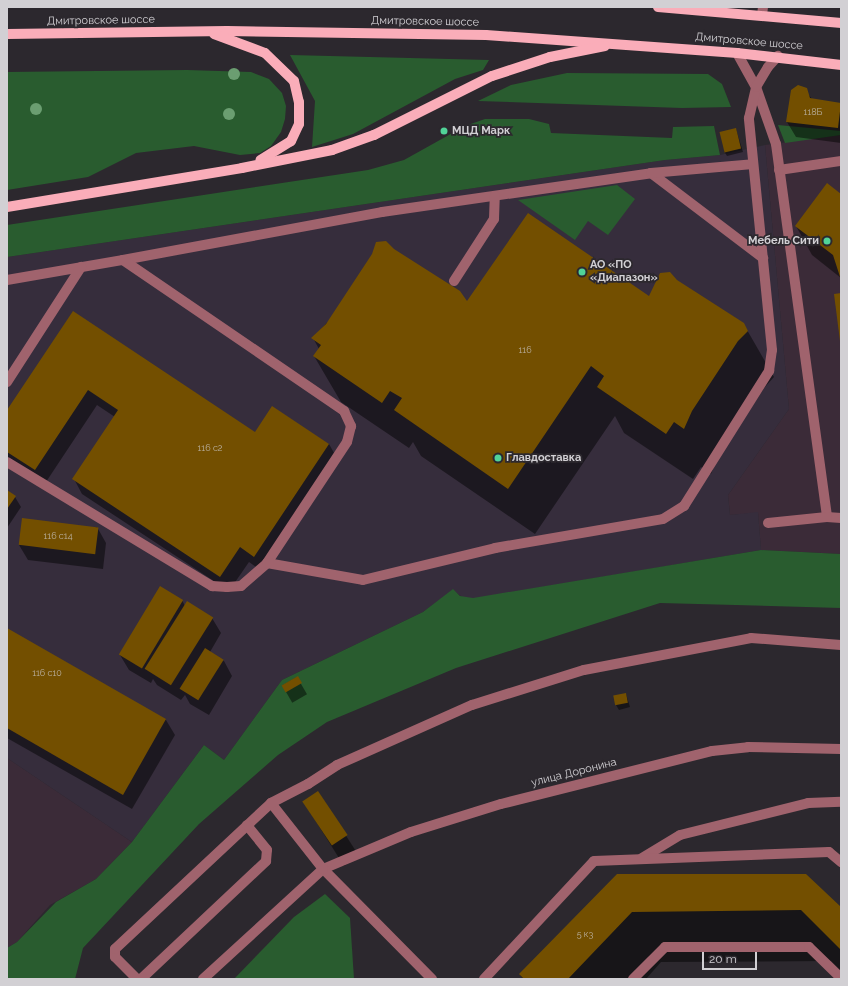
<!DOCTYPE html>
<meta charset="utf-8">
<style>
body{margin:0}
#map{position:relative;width:848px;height:986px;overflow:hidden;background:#2c282e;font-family:Raleway,sans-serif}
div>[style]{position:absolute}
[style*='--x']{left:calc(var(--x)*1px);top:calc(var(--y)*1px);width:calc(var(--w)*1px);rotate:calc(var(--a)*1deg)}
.commercial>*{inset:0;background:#3b2b38}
.industrial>*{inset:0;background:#362d3c}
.green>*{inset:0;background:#295c2f}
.shadow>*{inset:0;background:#0007;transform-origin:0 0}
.building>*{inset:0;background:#734f00;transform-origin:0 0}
.minor>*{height:10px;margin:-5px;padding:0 5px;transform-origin:5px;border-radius:5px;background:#a0636d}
.major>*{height:10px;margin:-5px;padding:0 5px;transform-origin:5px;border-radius:5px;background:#faadb9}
.trees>*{width:12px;height:12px;margin:-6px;border-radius:50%;background:#6b9e71}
.dots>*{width:11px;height:11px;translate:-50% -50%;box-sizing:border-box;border:2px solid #2c282e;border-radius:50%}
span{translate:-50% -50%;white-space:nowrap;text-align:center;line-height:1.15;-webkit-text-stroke:3.5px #2c282e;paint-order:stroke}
.number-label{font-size:9px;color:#bab09f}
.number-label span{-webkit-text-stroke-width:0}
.street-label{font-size:11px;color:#d2d0d4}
.poi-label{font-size:11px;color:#d2d0d4;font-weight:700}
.left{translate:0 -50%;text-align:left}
.right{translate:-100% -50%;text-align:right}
.frame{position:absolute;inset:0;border:8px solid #d2d0d4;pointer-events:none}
.scale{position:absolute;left:702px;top:952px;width:55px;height:18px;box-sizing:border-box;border:2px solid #d2d0d4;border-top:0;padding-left:5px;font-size:12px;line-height:14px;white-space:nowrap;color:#d2d0d4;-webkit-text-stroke:3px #2c282e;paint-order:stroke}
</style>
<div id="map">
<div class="commercial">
<i style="clip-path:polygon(841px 135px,841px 554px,761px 550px,758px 513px,730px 515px,728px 495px,789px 409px,765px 145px)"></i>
<i style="clip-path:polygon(7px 758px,132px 842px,96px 879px,50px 905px,17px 942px,7px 948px)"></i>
</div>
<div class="industrial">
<i style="clip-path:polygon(765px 145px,789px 409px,728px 495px,730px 515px,758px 512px,761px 550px,466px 600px,453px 590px,423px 612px,282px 680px,224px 760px,204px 745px,132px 842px,7px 758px,7px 257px,549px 177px,665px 160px,720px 155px)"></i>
</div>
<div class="green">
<i style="clip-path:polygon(290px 55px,489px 60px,483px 70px,455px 79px,353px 134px,312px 147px,315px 101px)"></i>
<i style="clip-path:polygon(187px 70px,251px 72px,269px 79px,282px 93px,286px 106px,285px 119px,281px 132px,271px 146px,260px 153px,240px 155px,194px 146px,136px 153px,88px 177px,7px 190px,7px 72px)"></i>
<i style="clip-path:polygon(567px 73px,708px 74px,722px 84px,731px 107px,682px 108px,478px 101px,511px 85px)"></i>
<i style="clip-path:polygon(485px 119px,529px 119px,549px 124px,551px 133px,672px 138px,673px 127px,714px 126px,720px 155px,665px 160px,549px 177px,7px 257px,7px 225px,368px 170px,404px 160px,465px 126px)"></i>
<i style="clip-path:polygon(778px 125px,841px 131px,841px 135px,785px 143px)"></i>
<i style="clip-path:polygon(617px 185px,635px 199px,608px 235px,588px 221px,575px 240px,518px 200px)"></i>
<i style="clip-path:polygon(761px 550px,841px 554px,841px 608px,660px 603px,456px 668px,327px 722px,278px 755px,199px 824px,83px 948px,75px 979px,7px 979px,7px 948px,17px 942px,56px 902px,96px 879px,132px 842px,204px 745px,224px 760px,282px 680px,423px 612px,453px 589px,460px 596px,473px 598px)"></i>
<i style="clip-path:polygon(325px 894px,350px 918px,354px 979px,234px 979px,294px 917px)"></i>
</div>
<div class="shadow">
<i style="clip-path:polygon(802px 87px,813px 100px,840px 104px,841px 143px,796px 137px,787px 122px)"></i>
<i style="clip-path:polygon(736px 129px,743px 152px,727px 156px,724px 151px)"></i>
<i style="clip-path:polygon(841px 195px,841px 278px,812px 255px,796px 226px)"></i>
<i style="clip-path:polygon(393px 250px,467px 303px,650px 297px,677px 281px,743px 323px,774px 377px,765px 387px,718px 457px,711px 474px,701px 467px,693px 479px,624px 433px,615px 416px,535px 534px,421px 456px,413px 442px,409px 448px,341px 402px,314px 356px,319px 349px,313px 338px)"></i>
<i style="clip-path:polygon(73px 312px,255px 433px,329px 444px,338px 460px,263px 572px,249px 562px,229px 591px,82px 494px,74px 479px,115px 417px,97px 405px,44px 485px,7px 461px,7px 412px)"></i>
<i style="clip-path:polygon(7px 491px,15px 497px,21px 507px,7px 528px)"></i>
<i style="clip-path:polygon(97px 527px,106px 543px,103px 569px,28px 560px,19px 545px)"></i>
<i style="clip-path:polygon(182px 600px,185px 606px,212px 618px,221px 633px,210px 652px,224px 661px,232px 676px,209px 715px,190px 704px,185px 695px,181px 700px,157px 685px,153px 679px,151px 683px,129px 670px,120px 655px)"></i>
<i style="clip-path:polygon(7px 629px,166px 720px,175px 735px,132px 809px,7px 738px)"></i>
<i style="left:297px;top:677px;width:20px;height:17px;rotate:60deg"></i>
<i style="clip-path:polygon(626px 694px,630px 707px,619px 710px,616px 705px)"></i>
<i style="clip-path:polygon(318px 792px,359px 856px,344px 866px,310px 812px)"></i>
<i style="clip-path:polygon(618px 875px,841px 909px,841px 971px,831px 961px,661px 962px,646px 979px,523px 979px,520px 975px)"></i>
</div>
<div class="building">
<i style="clip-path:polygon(798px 85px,807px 88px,810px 98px,841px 103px,838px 128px,786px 122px,791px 90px)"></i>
<i style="left:736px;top:128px;width:21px;height:17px;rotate:76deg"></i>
<i style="clip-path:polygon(827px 183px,841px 194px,841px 280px,833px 255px,795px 226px)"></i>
<i style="clip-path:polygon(528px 213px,649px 296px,660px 273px,670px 272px,677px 280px,744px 323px,748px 331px,738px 341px,692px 411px,684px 429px,674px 422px,666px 434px,597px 387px,604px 376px,591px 366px,508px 489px,394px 410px,402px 398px,390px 391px,382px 403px,313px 356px,321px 345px,311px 338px,326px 324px,372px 254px,376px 242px,386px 241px,394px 249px,460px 291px,467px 301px)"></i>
<i style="clip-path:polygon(841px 293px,841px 341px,840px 341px,834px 294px)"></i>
<i style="clip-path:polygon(73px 311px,255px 432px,272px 406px,329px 444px,254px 557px,240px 547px,220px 577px,72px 479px,118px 410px,88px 390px,35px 470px,7px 452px,7px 410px)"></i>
<i style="clip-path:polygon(7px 490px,16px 496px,7px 509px)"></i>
<i style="left:22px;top:518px;width:77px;height:27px;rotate:7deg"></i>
<i style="left:160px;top:586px;width:27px;height:80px;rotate:31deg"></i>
<i style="left:187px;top:601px;width:31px;height:80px;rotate:32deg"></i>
<i style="clip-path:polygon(7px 628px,166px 719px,123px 795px,7px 728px)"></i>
<i style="left:205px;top:648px;width:22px;height:48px;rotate:32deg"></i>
<i style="left:298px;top:676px;width:8px;height:19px;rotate:60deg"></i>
<i style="left:626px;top:693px;width:10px;height:13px;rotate:79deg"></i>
<i style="left:318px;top:791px;width:53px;height:19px;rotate:56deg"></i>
<i style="clip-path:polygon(617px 874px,806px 874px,841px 907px,841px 950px,801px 910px,632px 912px,568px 979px,524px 979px,519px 974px)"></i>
</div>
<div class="minor">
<i style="--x:762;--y:15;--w:8;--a:-83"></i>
<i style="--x:737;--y:53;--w:39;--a:61"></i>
<i style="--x:756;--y:87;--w:60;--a:70.7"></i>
<i style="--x:776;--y:144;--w:376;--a:82.2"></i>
<i style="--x:827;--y:517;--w:14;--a:4"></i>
<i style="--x:779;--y:170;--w:63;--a:-8.3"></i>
<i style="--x:651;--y:173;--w:141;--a:37.2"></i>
<i style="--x:123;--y:260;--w:263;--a:-10.5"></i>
<i style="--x:382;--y:212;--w:272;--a:-8.2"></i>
<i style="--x:651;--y:173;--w:102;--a:-5"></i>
<i style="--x:7;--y:280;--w:118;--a:-9.8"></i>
<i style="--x:123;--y:260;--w:268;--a:34.3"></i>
<i style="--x:344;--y:411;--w:17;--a:65"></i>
<i style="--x:351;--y:426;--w:16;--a:104"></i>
<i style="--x:347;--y:442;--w:145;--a:123.5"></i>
<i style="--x:454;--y:281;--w:74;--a:-57.2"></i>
<i style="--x:494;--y:219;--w:23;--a:-88"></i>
<i style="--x:7;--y:382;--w:137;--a:-57.2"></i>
<i style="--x:7;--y:462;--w:240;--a:31.2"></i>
<i style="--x:212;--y:586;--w:15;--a:4"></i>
<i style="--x:227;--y:587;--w:14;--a:-4"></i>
<i style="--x:241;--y:586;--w:35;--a:-41"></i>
<i style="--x:267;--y:563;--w:97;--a:10"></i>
<i style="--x:363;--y:580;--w:136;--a:-13.6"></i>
<i style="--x:495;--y:548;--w:170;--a:-9.8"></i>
<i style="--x:663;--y:519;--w:25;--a:-32"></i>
<i style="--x:684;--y:506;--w:160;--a:-57.8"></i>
<i style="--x:769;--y:371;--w:21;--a:-82"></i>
<i style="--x:772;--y:350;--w:233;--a:-95.7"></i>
<i style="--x:749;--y:118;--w:32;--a:-77"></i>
<i style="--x:756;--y:87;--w:23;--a:-59"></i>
<i style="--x:768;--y:67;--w:15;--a:-48"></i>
<i style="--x:768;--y:523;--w:59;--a:-5.8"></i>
<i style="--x:642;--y:858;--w:44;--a:-31.2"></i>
<i style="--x:680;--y:835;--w:132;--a:-14"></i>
<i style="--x:808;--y:803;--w:33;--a:-2"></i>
<i style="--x:137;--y:979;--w:31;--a:-135"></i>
<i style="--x:115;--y:957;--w:8;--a:-90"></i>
<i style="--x:115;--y:949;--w:214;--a:-43.1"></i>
<i style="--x:141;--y:979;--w:172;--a:-43.3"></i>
<i style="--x:266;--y:861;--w:11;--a:-85"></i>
<i style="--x:267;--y:850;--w:32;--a:-129"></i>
<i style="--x:203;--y:979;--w:163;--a:-42.5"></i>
<i style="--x:323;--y:869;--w:95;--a:-22.8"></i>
<i style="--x:411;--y:832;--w:94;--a:-17.3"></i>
<i style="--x:501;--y:804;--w:218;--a:-14.1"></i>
<i style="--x:712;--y:751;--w:36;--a:-6"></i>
<i style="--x:748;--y:747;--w:93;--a:1.2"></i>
<i style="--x:432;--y:979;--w:155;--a:-134.7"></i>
<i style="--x:323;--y:869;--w:84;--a:-128.2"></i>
<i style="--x:271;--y:803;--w:42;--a:-27.2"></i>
<i style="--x:308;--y:784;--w:35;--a:-33"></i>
<i style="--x:337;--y:765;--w:148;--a:-24"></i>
<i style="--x:472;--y:705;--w:117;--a:-17.4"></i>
<i style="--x:584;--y:670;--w:170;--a:-10.8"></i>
<i style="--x:751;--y:638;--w:90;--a:4.4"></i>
<i style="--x:484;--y:979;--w:161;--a:-47"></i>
<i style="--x:594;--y:861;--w:235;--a:-2.2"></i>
<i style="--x:829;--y:852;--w:16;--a:40"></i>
<i style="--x:633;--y:979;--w:45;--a:-45"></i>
<i style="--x:665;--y:947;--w:144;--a:0"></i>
<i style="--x:809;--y:947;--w:45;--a:44.1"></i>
</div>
<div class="major">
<i style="--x:658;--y:7;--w:184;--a:5"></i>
<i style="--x:7;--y:34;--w:220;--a:-0.8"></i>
<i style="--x:227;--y:31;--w:259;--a:0.9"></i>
<i style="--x:486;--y:35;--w:252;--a:4.1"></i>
<i style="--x:737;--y:53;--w:105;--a:6.6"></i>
<i style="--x:214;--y:34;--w:54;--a:20.4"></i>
<i style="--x:265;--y:53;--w:40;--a:44"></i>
<i style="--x:294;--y:81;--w:22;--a:77"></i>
<i style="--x:299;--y:102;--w:22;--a:90"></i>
<i style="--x:299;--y:124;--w:19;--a:115"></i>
<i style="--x:291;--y:141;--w:36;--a:148"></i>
<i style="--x:7;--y:207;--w:238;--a:-9.4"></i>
<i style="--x:242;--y:168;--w:92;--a:-11.3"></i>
<i style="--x:332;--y:150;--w:45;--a:-19.7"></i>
<i style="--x:374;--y:135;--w:132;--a:-26.6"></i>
<i style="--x:492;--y:76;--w:61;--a:-18.1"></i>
<i style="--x:550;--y:57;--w:56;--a:-11.3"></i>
</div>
<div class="trees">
<i style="left:234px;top:74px"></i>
<i style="left:36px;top:109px"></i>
<i style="left:229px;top:114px"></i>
</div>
<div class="dots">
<i style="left:444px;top:131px;background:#51d398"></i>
<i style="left:827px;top:241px;background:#51d398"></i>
<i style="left:582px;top:272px;background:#51d398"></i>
<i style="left:498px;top:458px;background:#51d398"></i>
</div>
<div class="number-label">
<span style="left:813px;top:112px">118Б</span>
<span style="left:525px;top:350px">116</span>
<span style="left:210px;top:448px">116 с2</span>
<span style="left:58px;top:536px">116 с14</span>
<span style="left:47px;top:673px">116 с10</span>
<span style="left:585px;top:934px">5 к3</span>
</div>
<div class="street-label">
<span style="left:101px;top:21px;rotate:-1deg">Дмитровское шоссе</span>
<span style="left:425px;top:22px;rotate:1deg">Дмитровское шоссе</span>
<span style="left:749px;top:42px;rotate:5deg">Дмитровское шоссе</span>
<span style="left:574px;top:773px;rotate:-14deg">улица Доронина</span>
</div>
<div class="poi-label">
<span class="left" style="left:452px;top:131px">МЦД Марк</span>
<span class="right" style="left:819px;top:241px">Мебель Сити</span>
<span class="left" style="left:590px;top:272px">АО «ПО<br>«Диапазон»</span>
<span class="left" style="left:506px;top:458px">Главдоставка</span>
</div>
<div class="frame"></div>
<div class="scale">20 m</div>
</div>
